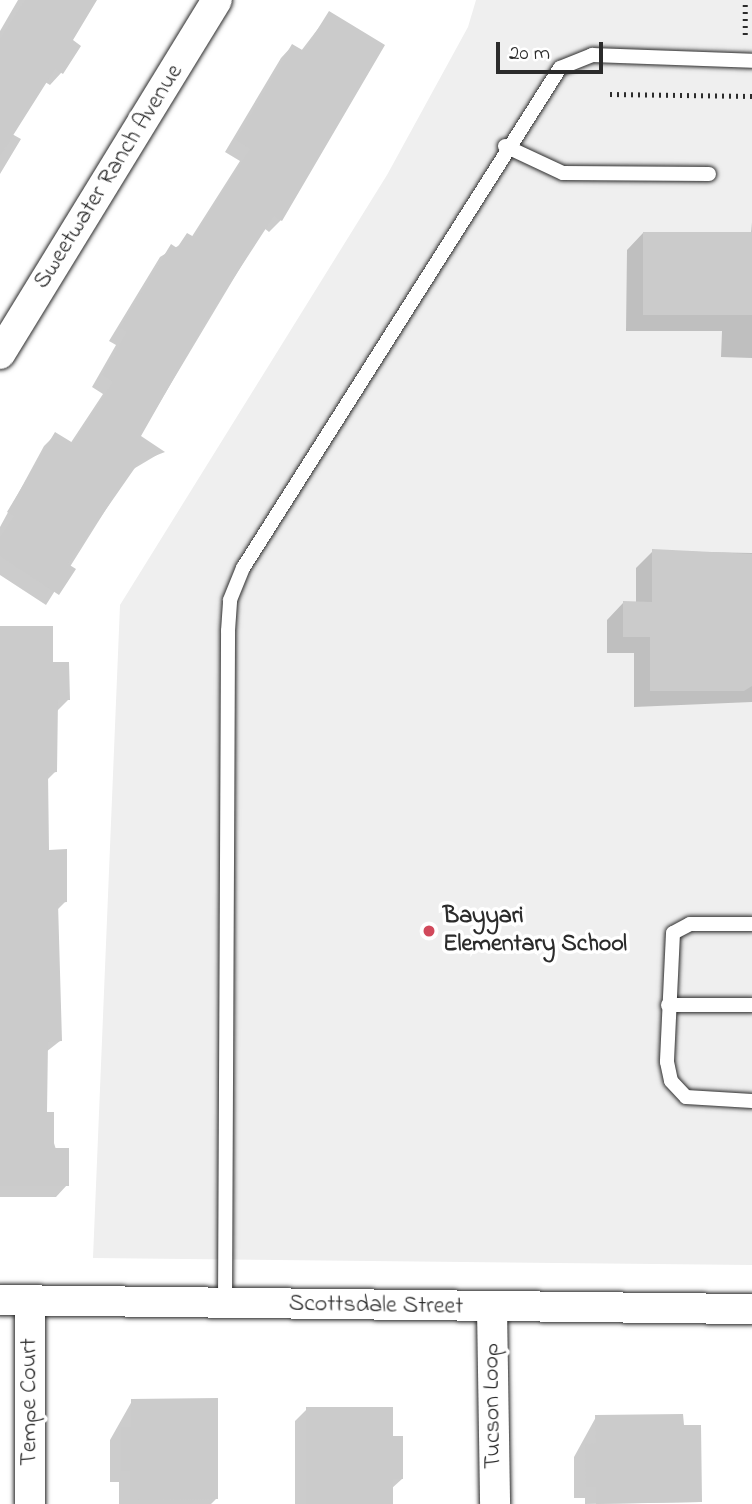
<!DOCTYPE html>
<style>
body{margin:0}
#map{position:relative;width:752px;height:1504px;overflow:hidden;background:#fff;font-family:"Indie Flower",sans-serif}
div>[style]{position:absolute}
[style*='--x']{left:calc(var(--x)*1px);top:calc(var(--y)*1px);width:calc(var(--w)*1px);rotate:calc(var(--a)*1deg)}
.built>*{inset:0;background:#efefef}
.shadow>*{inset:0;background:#0003}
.building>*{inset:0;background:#cbcbcb;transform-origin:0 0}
.path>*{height:4.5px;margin-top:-2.25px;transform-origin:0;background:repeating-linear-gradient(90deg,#2b2b2b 0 2px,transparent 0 7px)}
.roads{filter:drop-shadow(0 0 2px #2b2b2b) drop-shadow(0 0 2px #2b2b2b)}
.service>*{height:14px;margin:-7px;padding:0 7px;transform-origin:7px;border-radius:7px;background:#fff}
.minor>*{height:30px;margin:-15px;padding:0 15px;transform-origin:15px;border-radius:15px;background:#fff}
.dots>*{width:19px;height:19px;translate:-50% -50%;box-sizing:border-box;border:4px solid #fff;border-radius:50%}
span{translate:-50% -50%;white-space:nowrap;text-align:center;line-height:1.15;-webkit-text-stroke:7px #fff;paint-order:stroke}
.street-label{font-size:24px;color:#2b2b2b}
.poi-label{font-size:24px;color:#2b2b2b;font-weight:700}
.left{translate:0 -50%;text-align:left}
.scale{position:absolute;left:496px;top:42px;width:107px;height:32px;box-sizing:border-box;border:4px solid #2b2b2b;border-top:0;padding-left:9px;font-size:21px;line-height:24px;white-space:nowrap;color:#2b2b2b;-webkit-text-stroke:5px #fff;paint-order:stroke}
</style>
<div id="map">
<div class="built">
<i style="clip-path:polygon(476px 0,752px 0,752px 1265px,93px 1258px,120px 605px,387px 175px,468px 27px)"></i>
</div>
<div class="shadow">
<i style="clip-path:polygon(18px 0,95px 0,70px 41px,61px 73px,50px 85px,45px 82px,12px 134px,21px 139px,0 174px,0 31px)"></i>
<i style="clip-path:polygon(330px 13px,281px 220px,269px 232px,264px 228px,139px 437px,162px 452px,130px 471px,46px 605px,0 575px,0 527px,44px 446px,56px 434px,70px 444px,103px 394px,92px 387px,116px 345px,109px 341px,160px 257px,191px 238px,240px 161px,225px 152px,281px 58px,292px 46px,301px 51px)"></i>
<i style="clip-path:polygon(752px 222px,752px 358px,721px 357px,722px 331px,626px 331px,627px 250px,643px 233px,751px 234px)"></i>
<i style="clip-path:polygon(653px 551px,752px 553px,752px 702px,634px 707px,634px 653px,607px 653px,607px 620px,623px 603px,636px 603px,636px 568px)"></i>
<i style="clip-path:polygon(0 628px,51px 664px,68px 700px,56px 712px,55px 772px,47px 780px,47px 852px,65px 902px,56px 911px,60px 1041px,46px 1052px,45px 1114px,67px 1185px,56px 1197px,0 1197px)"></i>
<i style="clip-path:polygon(132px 1401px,216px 1499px,211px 1504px,119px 1504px,119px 1482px,110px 1482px,110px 1440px)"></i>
<i style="clip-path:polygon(307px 1409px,391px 1438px,402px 1479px,391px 1489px,391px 1504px,295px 1504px,295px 1421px)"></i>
<i style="clip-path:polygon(596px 1417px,700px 1502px,585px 1504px,585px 1498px,574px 1498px,574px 1457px)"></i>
</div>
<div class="building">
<i style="clip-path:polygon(25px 0,97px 0,73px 40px,81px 46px,63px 74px,55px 69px,0 156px,0 39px)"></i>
<i style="clip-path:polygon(329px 11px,385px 45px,282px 221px,274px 216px,211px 313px,141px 436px,165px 452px,139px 462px,68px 564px,76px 569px,59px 595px,0 556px,0 537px,14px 516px,7px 512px,55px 432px,73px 443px,113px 382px,102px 375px,127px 332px,120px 328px,171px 244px,177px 248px,187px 233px,194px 237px,250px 149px,236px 140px,292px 44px,304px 51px)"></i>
<i style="left:643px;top:232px;width:109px;height:83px"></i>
<i style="clip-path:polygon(652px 549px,752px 554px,752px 686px,744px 691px,650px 691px,650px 637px,623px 637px,623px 601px,652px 602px)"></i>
<i style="clip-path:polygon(0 626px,53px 626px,53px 662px,69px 662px,70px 700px,58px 700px,57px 772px,48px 773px,49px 850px,67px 849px,67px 902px,58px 903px,62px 1041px,48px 1042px,47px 1112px,54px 1112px,54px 1148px,69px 1148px,69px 1186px,0 1186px)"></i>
<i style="clip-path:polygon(218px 1398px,218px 1499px,130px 1500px,130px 1471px,121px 1471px,121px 1427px,131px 1427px,131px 1399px)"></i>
<i style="clip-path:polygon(306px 1407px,393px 1407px,393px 1436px,403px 1436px,403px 1479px,393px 1479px,393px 1504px,306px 1504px)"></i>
<i style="clip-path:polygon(683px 1414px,684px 1425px,701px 1425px,702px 1502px,596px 1504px,596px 1487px,586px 1487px,585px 1444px,596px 1443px,595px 1415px)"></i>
</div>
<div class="path">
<i style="--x:745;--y:35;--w:35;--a:-90"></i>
<i style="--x:610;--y:94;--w:142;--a:0.8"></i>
</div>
<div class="roads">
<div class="service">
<i style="--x:505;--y:146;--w:64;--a:25"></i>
<i style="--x:563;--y:173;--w:146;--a:0.4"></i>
<i style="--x:752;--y:924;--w:62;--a:180"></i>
<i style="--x:690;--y:924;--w:19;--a:152"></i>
<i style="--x:673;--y:933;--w:129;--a:92.7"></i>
<i style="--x:667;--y:1062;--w:19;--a:78"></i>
<i style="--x:671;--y:1081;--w:22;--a:47"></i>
<i style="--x:686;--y:1097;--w:66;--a:3.5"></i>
<i style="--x:668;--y:1005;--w:84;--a:0"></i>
<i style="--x:225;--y:1304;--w:673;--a:-89.74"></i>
<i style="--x:228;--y:631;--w:31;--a:-86"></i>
<i style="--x:230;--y:600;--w:35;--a:-68"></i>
<i style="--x:243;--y:568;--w:592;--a:-57.63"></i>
<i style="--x:560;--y:68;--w:35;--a:-22"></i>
<i style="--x:592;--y:55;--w:160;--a:2.1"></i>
</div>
<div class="minor">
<i style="--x:0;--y:354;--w:415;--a:-58.5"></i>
<i style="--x:0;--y:1300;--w:752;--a:0.69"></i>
<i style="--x:30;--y:1301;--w:203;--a:90"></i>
<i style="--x:492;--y:1308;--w:196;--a:89.1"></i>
</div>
</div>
<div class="dots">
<i style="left:429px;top:931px;background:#d1495b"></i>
</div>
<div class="street-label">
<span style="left:109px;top:177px;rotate:-58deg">Sweetwater Ranch Avenue</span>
<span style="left:376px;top:1306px;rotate:1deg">Scottsdale Street</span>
<span style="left:30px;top:1402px;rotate:-90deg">Tempe Court</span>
<span style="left:493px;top:1406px;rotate:-91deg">Tucson Loop</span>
</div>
<div class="poi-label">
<span class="left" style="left:443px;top:931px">Bayyari<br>Elementary School</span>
</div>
<div class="scale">20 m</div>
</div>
